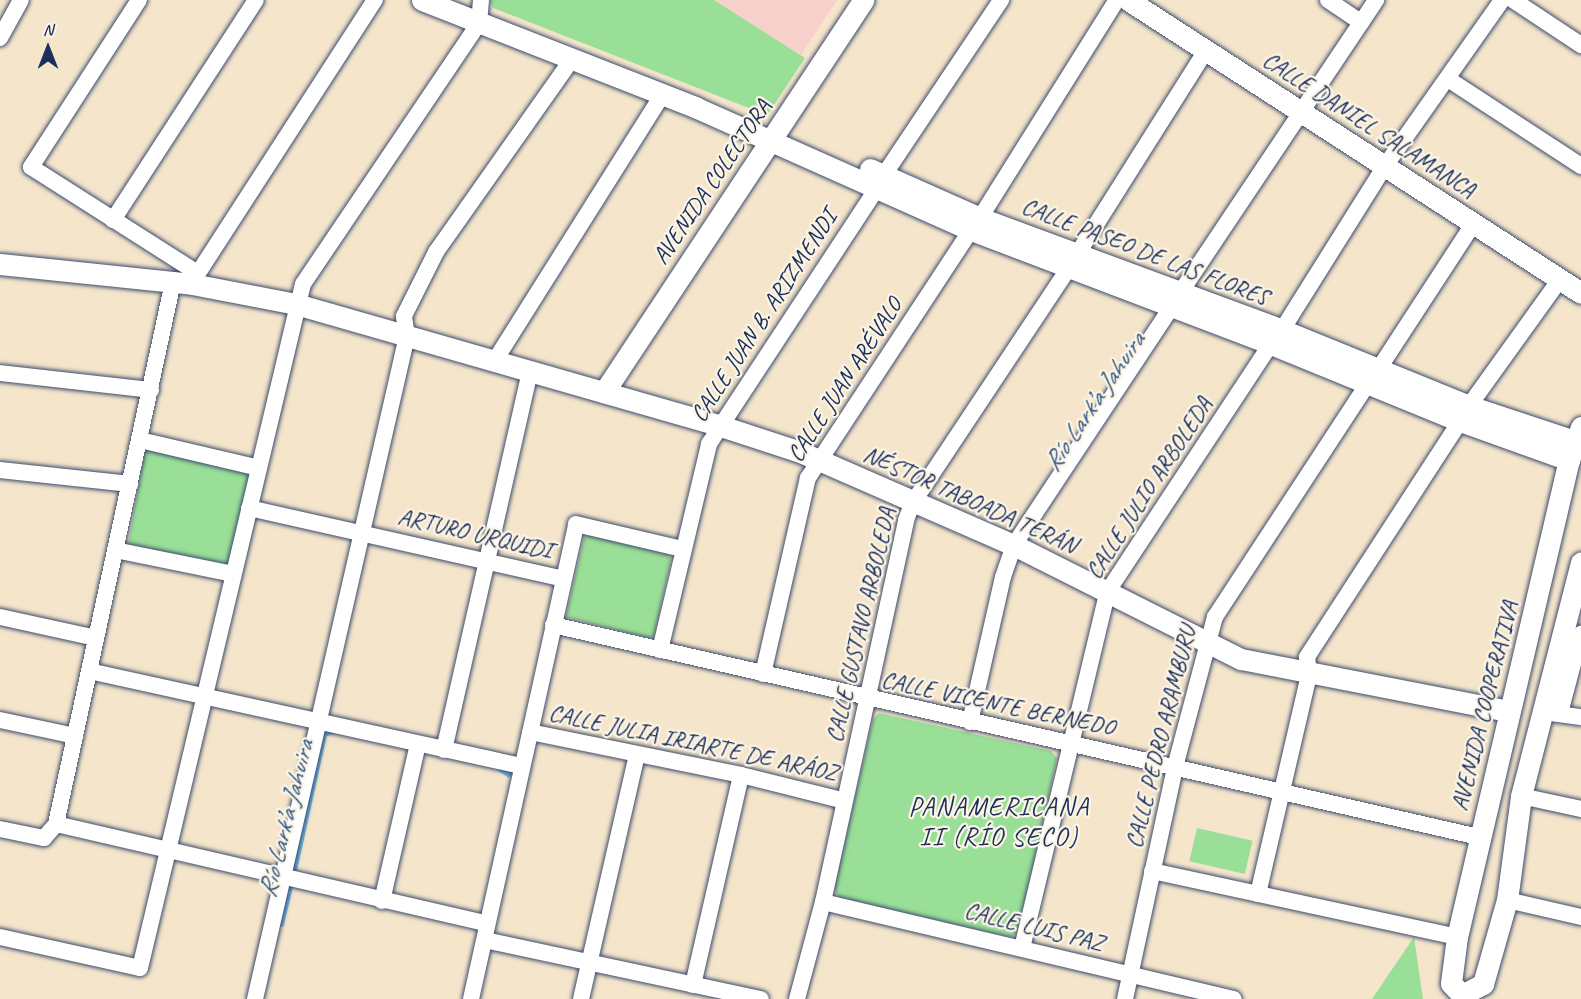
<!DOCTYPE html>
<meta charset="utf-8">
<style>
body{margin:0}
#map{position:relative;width:1581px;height:999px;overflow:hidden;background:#f5e6cb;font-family:Caveat,sans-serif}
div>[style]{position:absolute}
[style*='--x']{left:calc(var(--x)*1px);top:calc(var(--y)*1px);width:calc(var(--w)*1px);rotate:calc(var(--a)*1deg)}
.built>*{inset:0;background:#f7d0cb}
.green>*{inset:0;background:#9adf97;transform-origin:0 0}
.stream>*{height:4.5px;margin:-2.25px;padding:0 2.25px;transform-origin:2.25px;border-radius:2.25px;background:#6eb9e7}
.roads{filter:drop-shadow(0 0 2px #3c4a6e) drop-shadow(0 0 2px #3c4a6e)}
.minor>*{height:16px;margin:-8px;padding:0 8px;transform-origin:8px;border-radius:8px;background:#fff}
.tertiary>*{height:21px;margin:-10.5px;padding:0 10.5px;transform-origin:10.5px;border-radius:10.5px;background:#fff}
span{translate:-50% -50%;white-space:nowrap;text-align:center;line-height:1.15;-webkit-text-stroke:4.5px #fcf5e5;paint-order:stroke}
.street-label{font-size:24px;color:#1b2f5e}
.water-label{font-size:26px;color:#345887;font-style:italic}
.neighbourhood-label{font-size:26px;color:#1b2f5e;letter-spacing:1.5px}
.north{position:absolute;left:18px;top:18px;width:60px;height:60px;-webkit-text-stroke:4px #fcf5e5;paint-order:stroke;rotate:0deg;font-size:16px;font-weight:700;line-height:24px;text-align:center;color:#1b2f5e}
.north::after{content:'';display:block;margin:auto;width:21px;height:27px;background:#1b2f5e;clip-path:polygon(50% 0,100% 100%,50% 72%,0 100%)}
</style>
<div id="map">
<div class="built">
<i style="clip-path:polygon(714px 0,837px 0,801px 55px)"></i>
</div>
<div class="green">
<i style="clip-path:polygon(490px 0,714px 0,805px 58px,768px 114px,764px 114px,493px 8px)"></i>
<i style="clip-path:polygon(150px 448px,247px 470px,250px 475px,230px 565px,128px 546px,145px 451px)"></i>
<i style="clip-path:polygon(588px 535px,667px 553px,671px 560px,654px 636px,649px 638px,566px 617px,584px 538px)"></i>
<i style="clip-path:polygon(879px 713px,1051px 751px,1057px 758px,1018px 933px,1010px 937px,840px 899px,834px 889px,873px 719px)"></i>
<i style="left:1197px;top:828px;width:57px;height:34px;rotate:13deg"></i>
<i style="clip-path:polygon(1414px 937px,1423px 999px,1372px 999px)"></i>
</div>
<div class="stream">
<i style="--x:499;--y:768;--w:11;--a:34"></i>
<i style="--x:508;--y:774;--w:7;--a:-63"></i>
<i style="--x:293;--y:875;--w:144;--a:-77.6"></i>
<i style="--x:324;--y:734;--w:9;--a:-18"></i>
<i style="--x:281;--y:924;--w:42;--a:-76.3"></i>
</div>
<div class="roads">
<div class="minor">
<i style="--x:139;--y:0;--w:199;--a:122.9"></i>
<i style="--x:31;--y:167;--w:196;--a:32.5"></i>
<i style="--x:1328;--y:0;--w:40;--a:34"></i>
<i style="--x:1513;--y:0;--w:82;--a:33.5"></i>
<i style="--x:0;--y:38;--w:43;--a:-61.1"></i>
<i style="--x:1448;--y:79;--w:159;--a:33.2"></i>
<i style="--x:884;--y:175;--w:211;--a:-56.2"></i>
<i style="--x:980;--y:218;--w:257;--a:-57.9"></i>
<i style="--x:113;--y:220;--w:262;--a:-57"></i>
<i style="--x:1078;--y:253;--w:241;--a:-57.7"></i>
<i style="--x:193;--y:281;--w:335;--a:-57.1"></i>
<i style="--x:1180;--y:293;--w:353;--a:-56.2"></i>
<i style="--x:1282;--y:330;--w:194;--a:-57.9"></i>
<i style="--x:1385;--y:166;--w:203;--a:-54.8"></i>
<i style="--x:494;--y:362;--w:315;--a:-57.8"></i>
<i style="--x:1378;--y:370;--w:176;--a:-56.9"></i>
<i style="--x:0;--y:373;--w:152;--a:6.4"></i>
<i style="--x:1469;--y:406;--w:153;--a:-54.3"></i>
<i style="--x:140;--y:440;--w:122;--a:13.2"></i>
<i style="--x:0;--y:470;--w:131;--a:6.1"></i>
<i style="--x:249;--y:508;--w:322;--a:12.7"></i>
<i style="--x:115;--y:550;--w:120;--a:11.5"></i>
<i style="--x:0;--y:617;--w:98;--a:12.3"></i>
<i style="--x:553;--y:625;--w:950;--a:12.9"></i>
<i style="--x:660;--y:650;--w:212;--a:-76.6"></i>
<i style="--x:709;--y:444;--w:306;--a:-56.7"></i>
<i style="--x:89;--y:671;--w:443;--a:12.4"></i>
<i style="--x:763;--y:674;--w:201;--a:-77.1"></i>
<i style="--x:808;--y:478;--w:297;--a:-56.7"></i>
<i style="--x:1551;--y:713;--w:30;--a:8"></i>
<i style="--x:1560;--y:713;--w:82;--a:-75.1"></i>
<i style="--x:0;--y:720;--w:77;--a:12"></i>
<i style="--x:970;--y:722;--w:149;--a:-77.2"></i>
<i style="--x:1003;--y:577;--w:34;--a:-71"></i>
<i style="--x:1014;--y:545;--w:287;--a:-56.5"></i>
<i style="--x:530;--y:732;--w:215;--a:11.5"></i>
<i style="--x:741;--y:775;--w:107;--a:14"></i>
<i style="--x:444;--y:750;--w:388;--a:-77.2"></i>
<i style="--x:1521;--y:796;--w:61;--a:12.2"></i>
<i style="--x:56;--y:824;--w:440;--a:13"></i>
<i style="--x:0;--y:829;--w:45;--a:11.6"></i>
<i style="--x:44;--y:838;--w:18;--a:-49"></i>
<i style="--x:56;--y:824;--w:554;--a:-77.82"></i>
<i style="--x:1152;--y:871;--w:312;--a:12.2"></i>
<i style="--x:1258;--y:894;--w:225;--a:-76.9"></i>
<i style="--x:1309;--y:675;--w:18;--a:-96"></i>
<i style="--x:1307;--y:657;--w:281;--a:-57"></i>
<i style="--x:1507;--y:900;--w:76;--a:12.9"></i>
<i style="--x:382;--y:901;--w:161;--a:-77.1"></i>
<i style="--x:823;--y:902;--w:422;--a:13.3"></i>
<i style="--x:0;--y:937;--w:143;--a:12.5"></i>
<i style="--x:140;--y:968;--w:703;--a:-76.6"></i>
<i style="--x:303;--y:284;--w:315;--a:-56"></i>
<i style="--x:479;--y:23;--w:23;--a:-85"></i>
<i style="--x:485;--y:940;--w:282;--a:12.1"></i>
<i style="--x:1022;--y:948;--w:367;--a:-76.5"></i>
<i style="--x:1108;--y:591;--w:296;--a:-56.6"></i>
<i style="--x:693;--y:985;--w:215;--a:-77.1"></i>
<i style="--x:255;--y:999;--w:680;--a:-77.09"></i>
<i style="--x:407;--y:336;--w:20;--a:-99"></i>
<i style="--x:404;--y:316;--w:72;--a:-63.4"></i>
<i style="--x:436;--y:252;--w:236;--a:-54.8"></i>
<i style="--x:471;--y:999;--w:486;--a:-77.5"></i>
<i style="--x:576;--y:524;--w:110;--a:13.2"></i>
<i style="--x:581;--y:999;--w:250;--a:-77.1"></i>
<i style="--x:797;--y:999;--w:100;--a:-75"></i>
<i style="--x:823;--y:902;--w:391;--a:-77.7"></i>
<i style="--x:906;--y:520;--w:17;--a:-69"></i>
<i style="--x:912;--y:504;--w:286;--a:-56.4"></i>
<i style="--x:1125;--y:999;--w:237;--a:-77.8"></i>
<i style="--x:1175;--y:767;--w:155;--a:-75.1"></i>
<i style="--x:1215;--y:617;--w:277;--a:-56.8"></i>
</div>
<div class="tertiary">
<i style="--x:422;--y:0;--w:295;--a:21.4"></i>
<i style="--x:697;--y:108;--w:300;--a:24"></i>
<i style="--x:971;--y:230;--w:321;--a:20.8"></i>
<i style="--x:1271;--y:344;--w:204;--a:22.2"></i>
<i style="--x:1460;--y:421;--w:116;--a:19.7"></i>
<i style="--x:1128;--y:0;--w:539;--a:32.89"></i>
<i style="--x:870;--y:169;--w:120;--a:24"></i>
<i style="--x:980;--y:218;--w:322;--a:20.3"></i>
<i style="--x:1282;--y:330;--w:202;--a:22.1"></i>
<i style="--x:1469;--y:406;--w:114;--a:18.4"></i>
<i style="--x:0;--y:264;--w:193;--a:5.9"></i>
<i style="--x:192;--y:284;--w:106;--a:10.9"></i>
<i style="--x:296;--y:304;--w:439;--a:16"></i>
<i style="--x:718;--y:425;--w:89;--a:18.2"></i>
<i style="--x:803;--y:453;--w:230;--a:23.6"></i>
<i style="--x:1014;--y:545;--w:254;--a:26.7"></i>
<i style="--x:1241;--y:659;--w:273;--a:11"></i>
<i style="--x:604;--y:392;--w:470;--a:-56.5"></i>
<i style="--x:1462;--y:995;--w:16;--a:-133"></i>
<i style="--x:1451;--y:983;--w:46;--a:-82.6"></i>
<i style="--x:1457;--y:937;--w:490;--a:-76.8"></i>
<i style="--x:1569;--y:460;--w:35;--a:-70"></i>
<i style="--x:1462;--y:995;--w:24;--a:-28"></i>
<i style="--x:1483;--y:984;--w:87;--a:-74.1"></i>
<i style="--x:1507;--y:900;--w:105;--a:-82.3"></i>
<i style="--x:1521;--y:796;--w:241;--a:-75.6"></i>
</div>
</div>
<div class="street-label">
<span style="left:1369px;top:125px;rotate:33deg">CALLE DANIEL SALAMANCA</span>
<span style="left:712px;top:182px;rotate:-56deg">AVENIDA COLECTORA</span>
<span style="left:1145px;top:252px;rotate:21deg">CALLE PASEO DE LAS FLORES</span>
<span style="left:764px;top:316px;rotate:-57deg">CALLE JUAN B. ARIZMENDI</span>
<span style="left:845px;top:380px;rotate:-57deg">CALLE JUAN ARÉVALO</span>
<span style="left:1149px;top:488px;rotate:-57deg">CALLE JULIO ARBOLEDA</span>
<span style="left:970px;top:500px;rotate:24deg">NÉSTOR TABOADA TERÁN</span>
<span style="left:475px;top:534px;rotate:13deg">ARTURO URQUIDI</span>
<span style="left:861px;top:625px;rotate:-77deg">CALLE GUSTAVO ARBOLEDA</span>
<span style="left:998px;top:704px;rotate:12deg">CALLE VICENTE BERNEDO</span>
<span style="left:1485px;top:706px;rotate:-76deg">AVENIDA COOPERATIVA</span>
<span style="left:1161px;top:737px;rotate:-76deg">CALLE PEDRO ARAMBURU</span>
<span style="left:693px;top:743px;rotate:12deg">CALLE JULIA IRIARTE DE ARÁOZ</span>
<span style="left:1034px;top:927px;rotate:14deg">CALLE LUIS PAZ</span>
</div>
<div class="water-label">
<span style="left:1094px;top:402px;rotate:-56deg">Río Lark’a Jahuira</span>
<span style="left:286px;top:819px;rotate:-76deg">Río Lark’a Jahuira</span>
</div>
<div class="neighbourhood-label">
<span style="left:999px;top:822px">PANAMERICANA<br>II (RÍO SECO)</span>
</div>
<div class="north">N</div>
</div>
